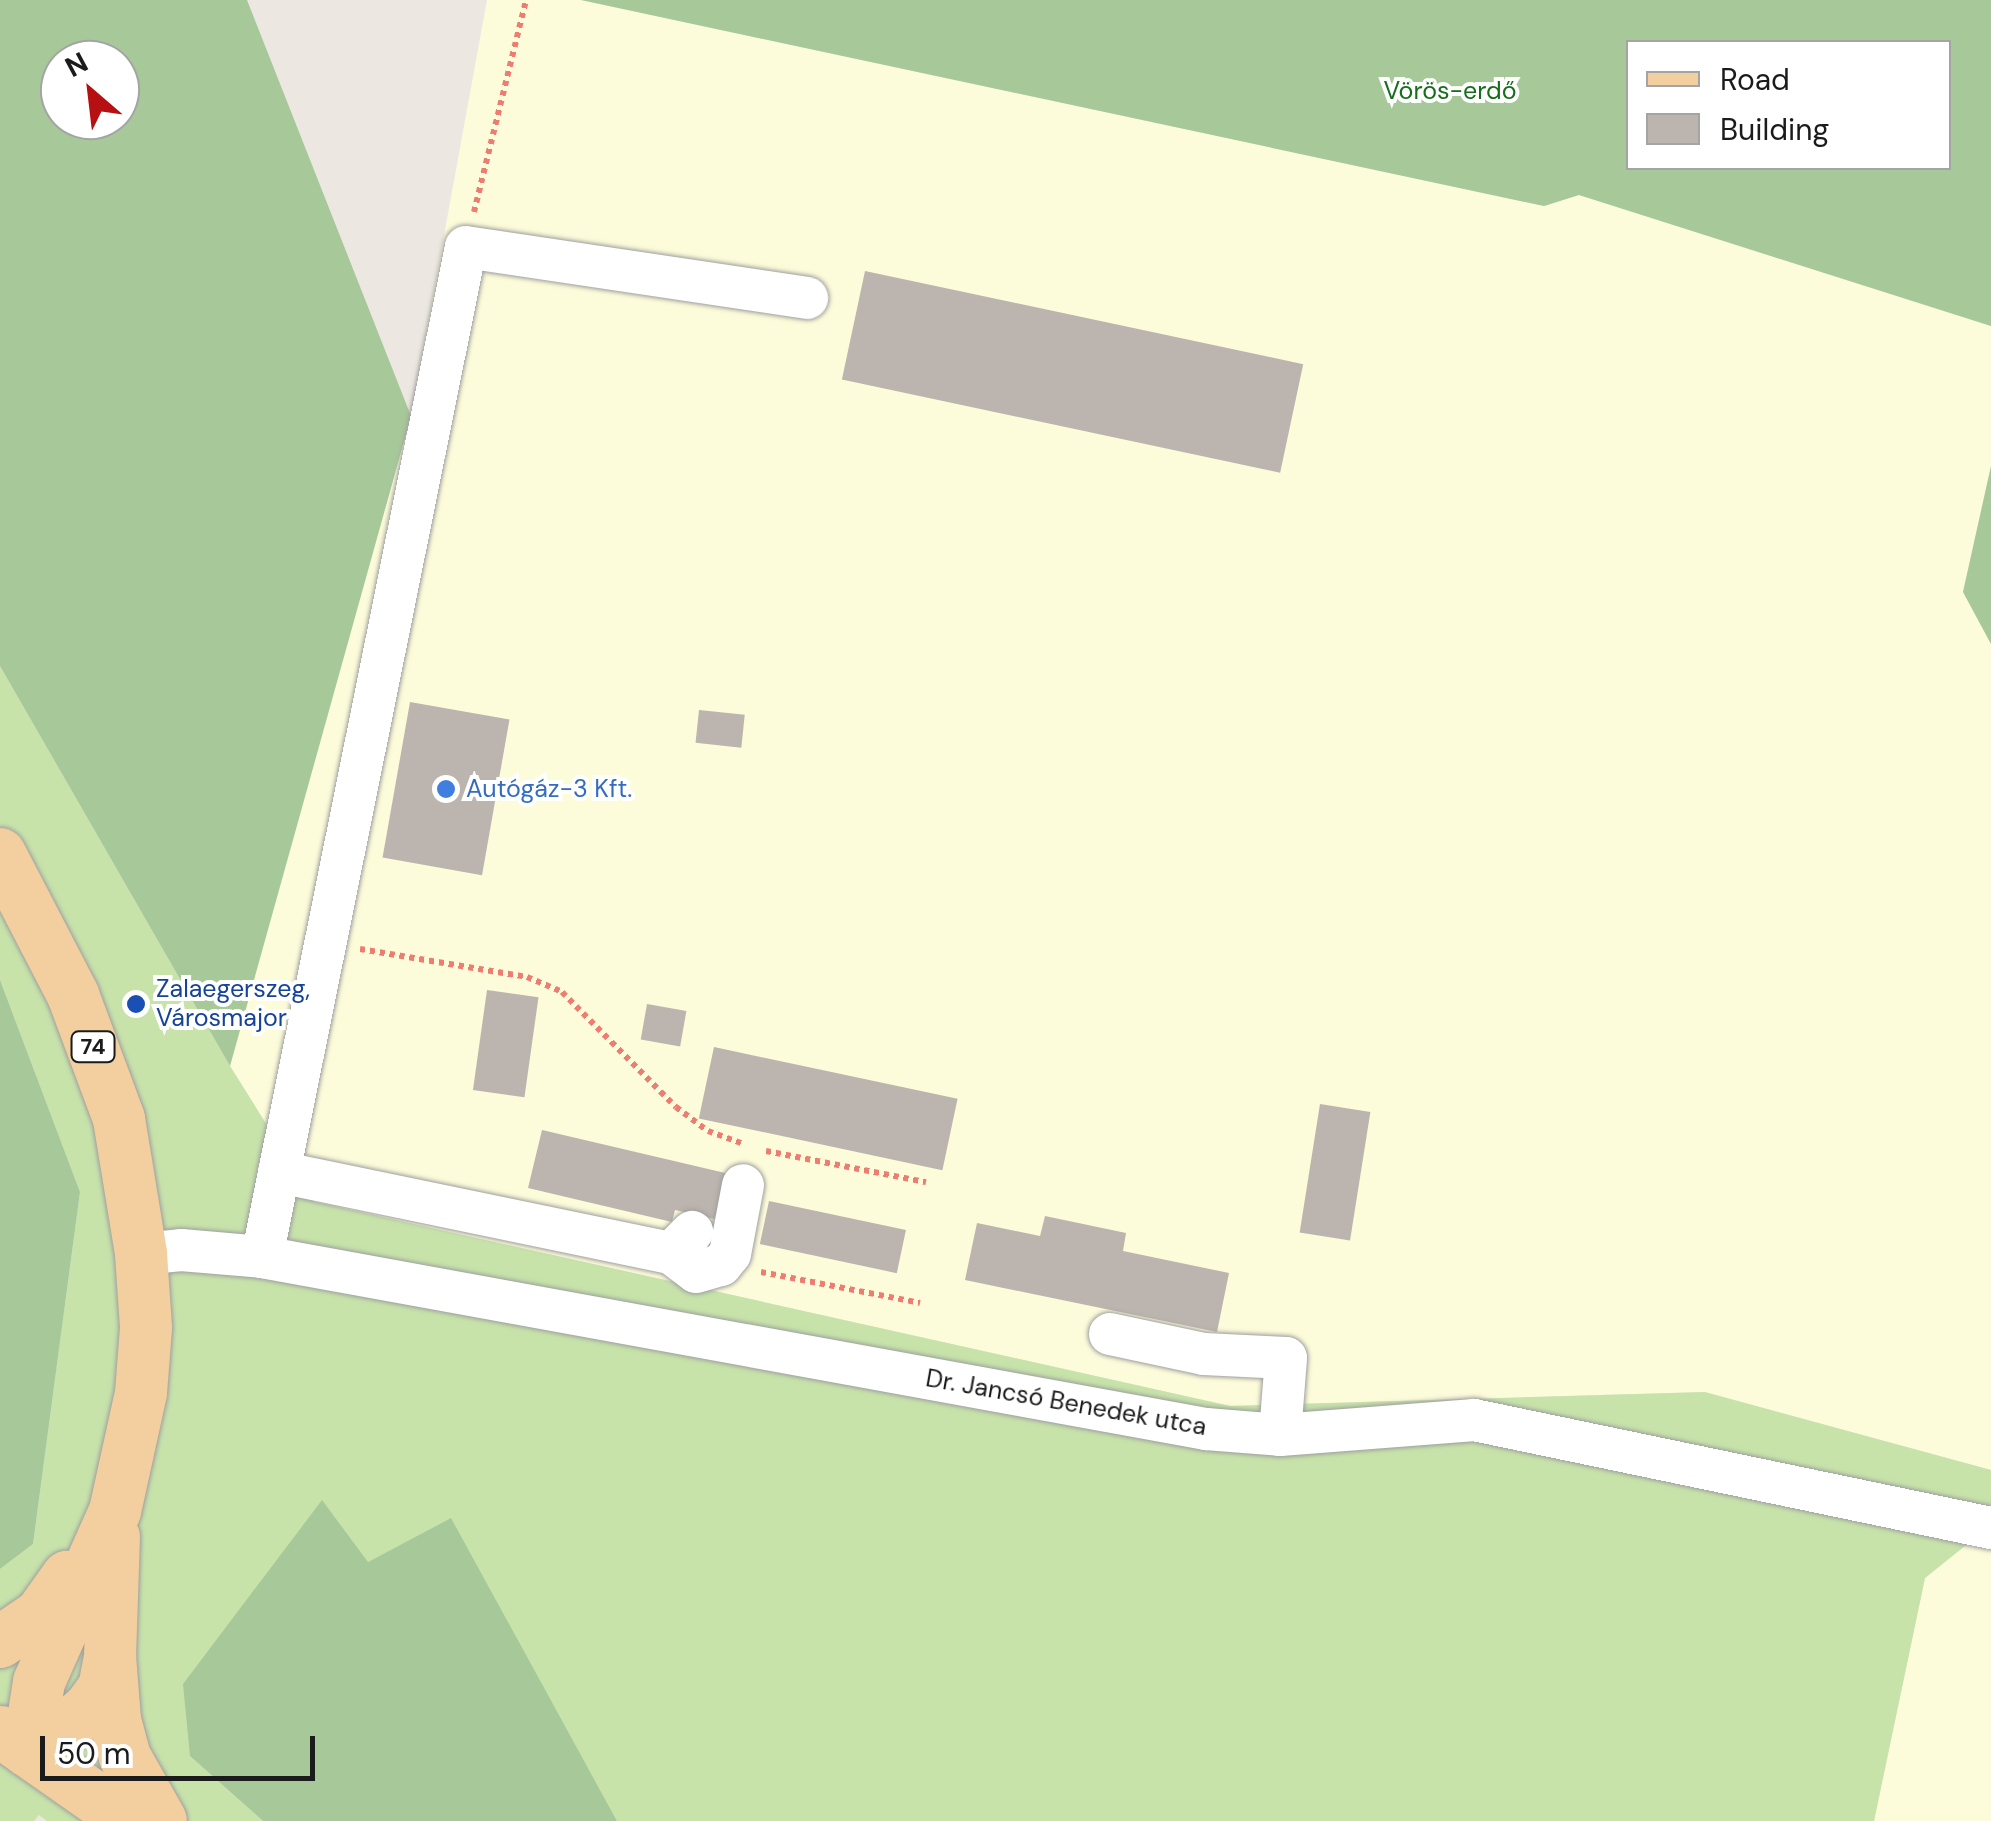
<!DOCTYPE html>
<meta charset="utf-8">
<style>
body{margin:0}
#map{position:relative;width:1991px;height:1821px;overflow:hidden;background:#ece8e1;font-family:"DM Sans",sans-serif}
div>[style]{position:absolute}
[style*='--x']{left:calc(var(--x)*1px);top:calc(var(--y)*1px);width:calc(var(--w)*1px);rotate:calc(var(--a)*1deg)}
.education>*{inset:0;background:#fcfbda}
.grass>*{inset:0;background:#c7e3aa}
.forest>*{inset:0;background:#a7c899}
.building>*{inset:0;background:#bcb4ae;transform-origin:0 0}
.path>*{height:6px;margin-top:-3px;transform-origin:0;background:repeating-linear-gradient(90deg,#ed7c71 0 5px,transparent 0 10px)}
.roads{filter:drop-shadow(0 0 2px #9f9f9f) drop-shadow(0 0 2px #9f9f9f)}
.minor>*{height:42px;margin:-21px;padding:0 21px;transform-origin:21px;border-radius:21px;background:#fff}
.major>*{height:52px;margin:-26px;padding:0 26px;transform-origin:26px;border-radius:26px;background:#f3ce9f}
.dots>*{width:28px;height:28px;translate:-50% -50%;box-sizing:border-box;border:5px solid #fff;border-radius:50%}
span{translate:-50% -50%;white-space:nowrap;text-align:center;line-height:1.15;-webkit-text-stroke:8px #fff;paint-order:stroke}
.shield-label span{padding:2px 8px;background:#fff;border:2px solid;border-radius:8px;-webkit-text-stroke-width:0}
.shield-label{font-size:22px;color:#1b1b1b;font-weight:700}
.park-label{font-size:25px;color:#146e1a}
.shop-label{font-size:25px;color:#366cbe}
.left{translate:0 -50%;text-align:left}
.transit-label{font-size:25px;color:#164399}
.street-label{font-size:25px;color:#1b1b1b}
.legend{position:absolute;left:1626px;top:40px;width:325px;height:130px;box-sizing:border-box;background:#fff;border:2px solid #a4a4a4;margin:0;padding:12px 18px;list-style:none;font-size:30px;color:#1b1b1b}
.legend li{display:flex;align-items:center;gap:20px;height:50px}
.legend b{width:50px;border:2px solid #a4a4a4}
.north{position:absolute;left:40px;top:40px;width:100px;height:100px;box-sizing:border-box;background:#fff;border:2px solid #a4a4a4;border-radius:50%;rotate:332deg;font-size:28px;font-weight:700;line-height:40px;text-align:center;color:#1b1b1b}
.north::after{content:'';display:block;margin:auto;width:35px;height:45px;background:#b61012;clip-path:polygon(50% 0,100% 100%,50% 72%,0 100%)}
.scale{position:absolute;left:40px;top:1736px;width:275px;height:45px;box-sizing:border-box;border:5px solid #1b1b1b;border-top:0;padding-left:12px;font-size:30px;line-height:35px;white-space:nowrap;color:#1b1b1b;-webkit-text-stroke:8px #fff;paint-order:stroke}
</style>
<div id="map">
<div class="education">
<i style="clip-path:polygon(487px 0,581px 0,1544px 206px,1579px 195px,1991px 326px,1991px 466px,1963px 592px,1991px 644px,1991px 1470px,1704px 1392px,1230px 1406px,315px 1202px,230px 1066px,411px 416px)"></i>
<i style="clip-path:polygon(1991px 1525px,1991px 1821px,1874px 1821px,1925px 1578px)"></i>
</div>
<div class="grass">
<i style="clip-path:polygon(0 666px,230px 1066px,315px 1202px,1230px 1406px,1705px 1392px,1991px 1470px,1991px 1525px,1925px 1578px,1874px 1821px,617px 1821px,450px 1519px,368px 1562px,190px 1756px,263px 1821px,47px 1821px,39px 1815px,34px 1821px,0 1821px,0 1569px,33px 1544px,80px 1192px,0 980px)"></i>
</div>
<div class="forest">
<i style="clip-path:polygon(evenodd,0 0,247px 0,411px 416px,230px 1066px,0 666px,0 0,60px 60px,120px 60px,120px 120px,60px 120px,60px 60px)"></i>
<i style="clip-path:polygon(evenodd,581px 0,1991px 0,1991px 326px,1579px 195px,1544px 206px,581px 0,1628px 42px,1948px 42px,1948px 168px,1628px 168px,1628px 42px)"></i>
<i style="clip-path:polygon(1991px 466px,1991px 644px,1963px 592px)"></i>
<i style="clip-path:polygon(0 980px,80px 1192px,33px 1544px,0 1569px)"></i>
<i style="clip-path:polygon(322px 1500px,368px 1562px,451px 1518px,617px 1821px,263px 1821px,190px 1756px,183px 1684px)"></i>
</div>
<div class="building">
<i style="left:865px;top:271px;width:448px;height:111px;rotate:12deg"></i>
<i style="left:410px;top:702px;width:101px;height:158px;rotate:10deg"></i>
<i style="left:699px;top:710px;width:46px;height:33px;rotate:6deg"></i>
<i style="left:487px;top:990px;width:52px;height:101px;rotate:8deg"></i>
<i style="left:647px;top:1004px;width:40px;height:36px;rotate:10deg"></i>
<i style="left:714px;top:1047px;width:249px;height:73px;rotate:12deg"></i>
<i style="left:1320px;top:1104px;width:51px;height:130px;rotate:9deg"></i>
<i style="clip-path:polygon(542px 1130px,738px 1176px,727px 1222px,675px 1210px,672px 1222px,528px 1188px)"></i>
<i style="left:769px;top:1201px;width:140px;height:44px;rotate:12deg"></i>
<i style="clip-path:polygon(1045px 1216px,1126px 1233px,1123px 1251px,1229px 1273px,1217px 1332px,965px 1280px,977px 1223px,1040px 1236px)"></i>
</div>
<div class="path">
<i style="--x:474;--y:212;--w:218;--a:-76.2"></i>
<i style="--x:360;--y:949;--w:169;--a:9.5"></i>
<i style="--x:527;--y:977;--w:38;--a:23"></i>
<i style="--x:562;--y:992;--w:162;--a:45.3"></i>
<i style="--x:676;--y:1107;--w:40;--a:37"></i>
<i style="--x:708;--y:1131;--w:38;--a:20"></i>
<i style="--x:766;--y:1151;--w:163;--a:11"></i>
<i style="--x:761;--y:1272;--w:162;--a:11"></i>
</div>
<div class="roads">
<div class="minor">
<i style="--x:279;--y:1172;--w:400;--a:11.7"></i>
<i style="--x:671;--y:1253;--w:30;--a:-45"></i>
<i style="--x:671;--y:1253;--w:31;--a:37"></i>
<i style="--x:696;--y:1272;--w:26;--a:-16"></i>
<i style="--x:721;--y:1265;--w:14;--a:-51"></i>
<i style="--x:730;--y:1254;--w:70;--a:-79.3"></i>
<i style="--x:141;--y:1254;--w:40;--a:-5.7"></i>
<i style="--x:181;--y:1250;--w:81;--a:4.9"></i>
<i style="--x:262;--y:1257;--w:960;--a:10.33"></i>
<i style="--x:1206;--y:1429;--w:74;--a:4.6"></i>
<i style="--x:1280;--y:1435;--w:195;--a:-4.4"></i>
<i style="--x:1474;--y:1420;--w:528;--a:11.8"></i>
<i style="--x:262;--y:1257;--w:1030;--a:-78.58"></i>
<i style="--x:466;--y:247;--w:345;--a:8.5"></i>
<i style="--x:1110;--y:1334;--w:96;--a:12"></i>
<i style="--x:1204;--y:1354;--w:82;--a:2.8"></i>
<i style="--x:1286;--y:1358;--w:77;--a:94.5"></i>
</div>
<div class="major">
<i style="--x:0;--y:854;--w:159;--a:62.6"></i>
<i style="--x:73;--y:995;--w:132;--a:69.6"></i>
<i style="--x:119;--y:1119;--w:137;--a:80.7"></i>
<i style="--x:141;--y:1254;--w:74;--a:86.1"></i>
<i style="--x:146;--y:1328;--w:65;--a:94.4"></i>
<i style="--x:141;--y:1393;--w:121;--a:102.4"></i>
<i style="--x:115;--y:1511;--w:187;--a:114"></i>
<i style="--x:39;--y:1682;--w:70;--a:99.1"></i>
<i style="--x:114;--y:1537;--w:119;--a:91.9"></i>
<i style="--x:110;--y:1656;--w:64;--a:85.5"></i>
<i style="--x:115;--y:1720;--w:38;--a:75"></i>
<i style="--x:125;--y:1757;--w:73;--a:60.6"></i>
<i style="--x:0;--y:1642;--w:48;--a:-34"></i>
<i style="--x:40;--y:1615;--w:47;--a:-54.6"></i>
<i style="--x:1;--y:1732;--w:155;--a:35"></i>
<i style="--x:28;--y:1751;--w:48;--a:-31.4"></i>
<i style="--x:69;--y:1726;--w:28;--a:-42"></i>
<i style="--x:90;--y:1707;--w:24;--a:-54"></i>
<i style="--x:104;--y:1688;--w:33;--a:-79"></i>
</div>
</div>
<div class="dots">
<i style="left:446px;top:789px;background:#3f7fe0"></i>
<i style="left:136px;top:1004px;background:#1a4fb4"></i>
</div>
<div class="shield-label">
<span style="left:93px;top:1047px">74</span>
</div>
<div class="park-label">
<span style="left:1450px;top:91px">Vörös-erdő</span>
</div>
<div class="shop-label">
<span class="left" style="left:466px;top:789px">Autógáz-3 Kft.</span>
</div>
<div class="transit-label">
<span class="left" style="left:156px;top:1004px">Zalaegerszeg,<br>Városmajor</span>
</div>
<div class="street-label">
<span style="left:1066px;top:1403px;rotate:10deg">Dr. Jancsó Benedek utca</span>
</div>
<ul class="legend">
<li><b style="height:12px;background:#f3ce9f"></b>Road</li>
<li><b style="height:28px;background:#bcb4ae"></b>Building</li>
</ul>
<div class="north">N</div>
<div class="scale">50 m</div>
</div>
